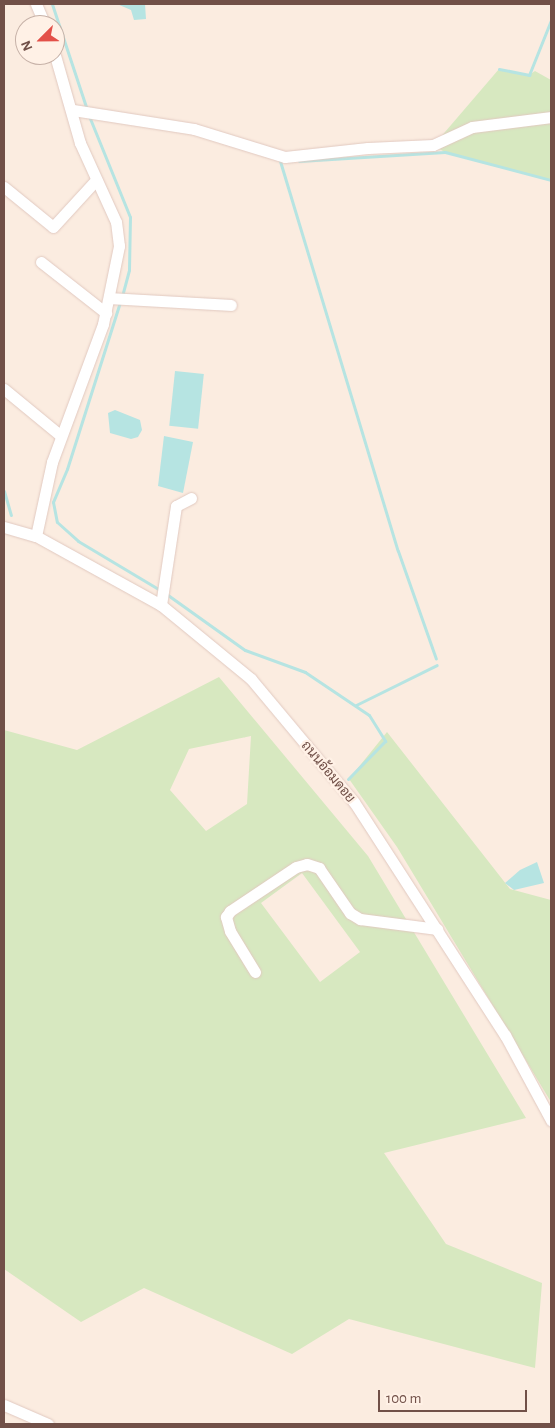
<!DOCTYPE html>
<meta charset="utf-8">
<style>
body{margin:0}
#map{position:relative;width:555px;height:1428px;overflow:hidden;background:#fbece0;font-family:"Alegreya Sans",Sarabun,sans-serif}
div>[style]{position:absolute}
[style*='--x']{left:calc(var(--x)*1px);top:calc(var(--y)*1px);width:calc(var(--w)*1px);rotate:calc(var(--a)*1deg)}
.green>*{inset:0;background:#d7e8c0}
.water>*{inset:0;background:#b6e4e2;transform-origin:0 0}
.stream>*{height:3px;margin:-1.5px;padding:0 1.5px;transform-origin:1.5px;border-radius:1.5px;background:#b6e4e2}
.roads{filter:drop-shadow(0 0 1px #e1c9c0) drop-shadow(0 0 1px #e1c9c0)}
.street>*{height:11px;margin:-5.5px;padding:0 5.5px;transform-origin:5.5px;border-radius:5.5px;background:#fff}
span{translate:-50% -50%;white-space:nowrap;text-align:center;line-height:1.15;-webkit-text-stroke:4.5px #fff1e6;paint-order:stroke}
.street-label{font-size:14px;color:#715048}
.frame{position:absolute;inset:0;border:5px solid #715048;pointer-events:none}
.north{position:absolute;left:15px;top:15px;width:50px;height:50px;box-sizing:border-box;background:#fff1e6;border:1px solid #c6b1a7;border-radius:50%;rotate:247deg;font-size:14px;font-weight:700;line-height:20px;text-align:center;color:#715048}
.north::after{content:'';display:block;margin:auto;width:18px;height:22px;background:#e35048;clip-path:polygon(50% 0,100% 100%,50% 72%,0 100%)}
.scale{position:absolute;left:378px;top:1390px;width:149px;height:22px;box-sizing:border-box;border:2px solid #715048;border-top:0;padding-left:6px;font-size:15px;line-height:18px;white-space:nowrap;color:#715048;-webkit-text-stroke:4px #fff1e6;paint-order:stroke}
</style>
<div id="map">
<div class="green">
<i style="clip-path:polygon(499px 69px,529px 75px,535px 71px,551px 80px,551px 180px,445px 152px,433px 146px)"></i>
<i style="clip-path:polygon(evenodd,219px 677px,368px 856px,526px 1118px,384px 1153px,446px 1244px,542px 1283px,535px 1368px,349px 1319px,292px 1354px,144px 1288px,81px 1322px,4px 1269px,4px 730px,77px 750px,219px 677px,251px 736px,247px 804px,206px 831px,170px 790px,189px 749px,251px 736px,219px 677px,302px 873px,360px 952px,320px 982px,261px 903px,302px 873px)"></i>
<i style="clip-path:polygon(387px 732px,510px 889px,551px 900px,551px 1102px,397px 847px,349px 779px)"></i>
</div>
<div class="water">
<i style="clip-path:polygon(117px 4px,145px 4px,146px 19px,134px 20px,131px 10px)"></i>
<i style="left:175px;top:371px;width:29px;height:55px;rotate:6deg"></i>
<i style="clip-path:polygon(115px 410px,140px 420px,142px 430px,138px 437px,131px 439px,110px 433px,108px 413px)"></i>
<i style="clip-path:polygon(164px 436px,193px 442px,183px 493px,158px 486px)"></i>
<i style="clip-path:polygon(537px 862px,544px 883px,514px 890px,505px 883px,520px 870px)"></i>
</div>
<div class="stream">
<i style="--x:52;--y:4;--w:112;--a:71.7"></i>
<i style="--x:499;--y:69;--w:31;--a:11"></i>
<i style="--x:529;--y:75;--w:59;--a:-68.2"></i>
<i style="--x:89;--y:116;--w:109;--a:67.9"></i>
<i style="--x:130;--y:217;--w:53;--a:91.1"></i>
<i style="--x:129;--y:270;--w:27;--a:105"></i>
<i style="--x:280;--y:161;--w:407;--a:73.2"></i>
<i style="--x:398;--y:551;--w:114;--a:70.6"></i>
<i style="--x:299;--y:161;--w:146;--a:-3.5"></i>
<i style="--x:445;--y:152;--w:110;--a:14.8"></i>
<i style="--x:120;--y:302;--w:175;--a:107.6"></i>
<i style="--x:67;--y:469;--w:36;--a:113"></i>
<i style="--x:53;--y:502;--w:20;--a:79"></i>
<i style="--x:57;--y:522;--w:28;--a:42"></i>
<i style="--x:78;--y:541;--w:96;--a:30.9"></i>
<i style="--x:4;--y:491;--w:25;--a:74"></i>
<i style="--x:165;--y:593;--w:98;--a:35.5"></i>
<i style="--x:245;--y:650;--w:64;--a:20.1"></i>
<i style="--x:305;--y:672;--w:77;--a:33.9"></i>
<i style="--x:369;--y:715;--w:31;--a:58"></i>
<i style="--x:385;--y:741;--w:53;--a:134.2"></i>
<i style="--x:356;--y:705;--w:90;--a:-26.3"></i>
</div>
<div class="roads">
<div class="street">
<i style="--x:36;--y:4;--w:23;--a:67"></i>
<i style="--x:73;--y:110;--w:122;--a:8.9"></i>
<i style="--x:194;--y:129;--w:95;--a:17.1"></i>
<i style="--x:285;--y:157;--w:83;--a:-6.2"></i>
<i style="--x:368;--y:148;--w:65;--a:-2.6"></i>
<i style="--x:433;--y:145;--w:43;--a:-24.8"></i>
<i style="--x:472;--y:127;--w:80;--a:-7.2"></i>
<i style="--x:4;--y:187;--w:63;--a:39.2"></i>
<i style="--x:53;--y:227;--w:64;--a:-47.5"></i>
<i style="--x:41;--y:262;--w:83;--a:38.1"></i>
<i style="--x:109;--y:298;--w:122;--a:3.3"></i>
<i style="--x:4;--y:389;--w:74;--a:39.5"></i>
<i style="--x:4;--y:527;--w:33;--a:16"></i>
<i style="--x:36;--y:536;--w:143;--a:28.9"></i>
<i style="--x:161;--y:605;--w:117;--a:39.4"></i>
<i style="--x:251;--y:679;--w:160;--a:50.1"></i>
<i style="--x:354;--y:802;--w:278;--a:57.1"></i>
<i style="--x:505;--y:1035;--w:97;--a:61.6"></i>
<i style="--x:36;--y:536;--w:76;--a:-77.8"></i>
<i style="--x:52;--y:462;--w:147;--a:-69.7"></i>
<i style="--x:103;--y:324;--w:80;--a:-78.4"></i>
<i style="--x:119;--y:246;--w:24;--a:-97"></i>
<i style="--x:116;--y:222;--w:87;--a:-114.5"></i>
<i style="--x:80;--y:143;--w:91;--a:-105.9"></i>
<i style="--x:161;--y:605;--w:100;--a:-81.4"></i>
<i style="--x:176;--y:506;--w:17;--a:-28"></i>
<i style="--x:255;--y:972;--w:48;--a:-121.4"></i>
<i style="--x:230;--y:931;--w:15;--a:-106"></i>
<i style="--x:226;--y:917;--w:7;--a:-56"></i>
<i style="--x:230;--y:911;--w:79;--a:-33.7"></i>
<i style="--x:296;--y:867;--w:11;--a:-15"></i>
<i style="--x:307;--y:864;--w:13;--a:18"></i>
<i style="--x:319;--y:868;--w:55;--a:55.4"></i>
<i style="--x:350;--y:913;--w:12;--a:31"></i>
<i style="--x:360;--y:919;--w:78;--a:7.4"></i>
<i style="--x:4;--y:1405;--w:48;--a:23.4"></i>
</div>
</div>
<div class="street-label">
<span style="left:328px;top:772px;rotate:50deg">ถนนอ้อมดอย</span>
</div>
<div class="frame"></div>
<div class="north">N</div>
<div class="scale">100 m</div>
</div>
